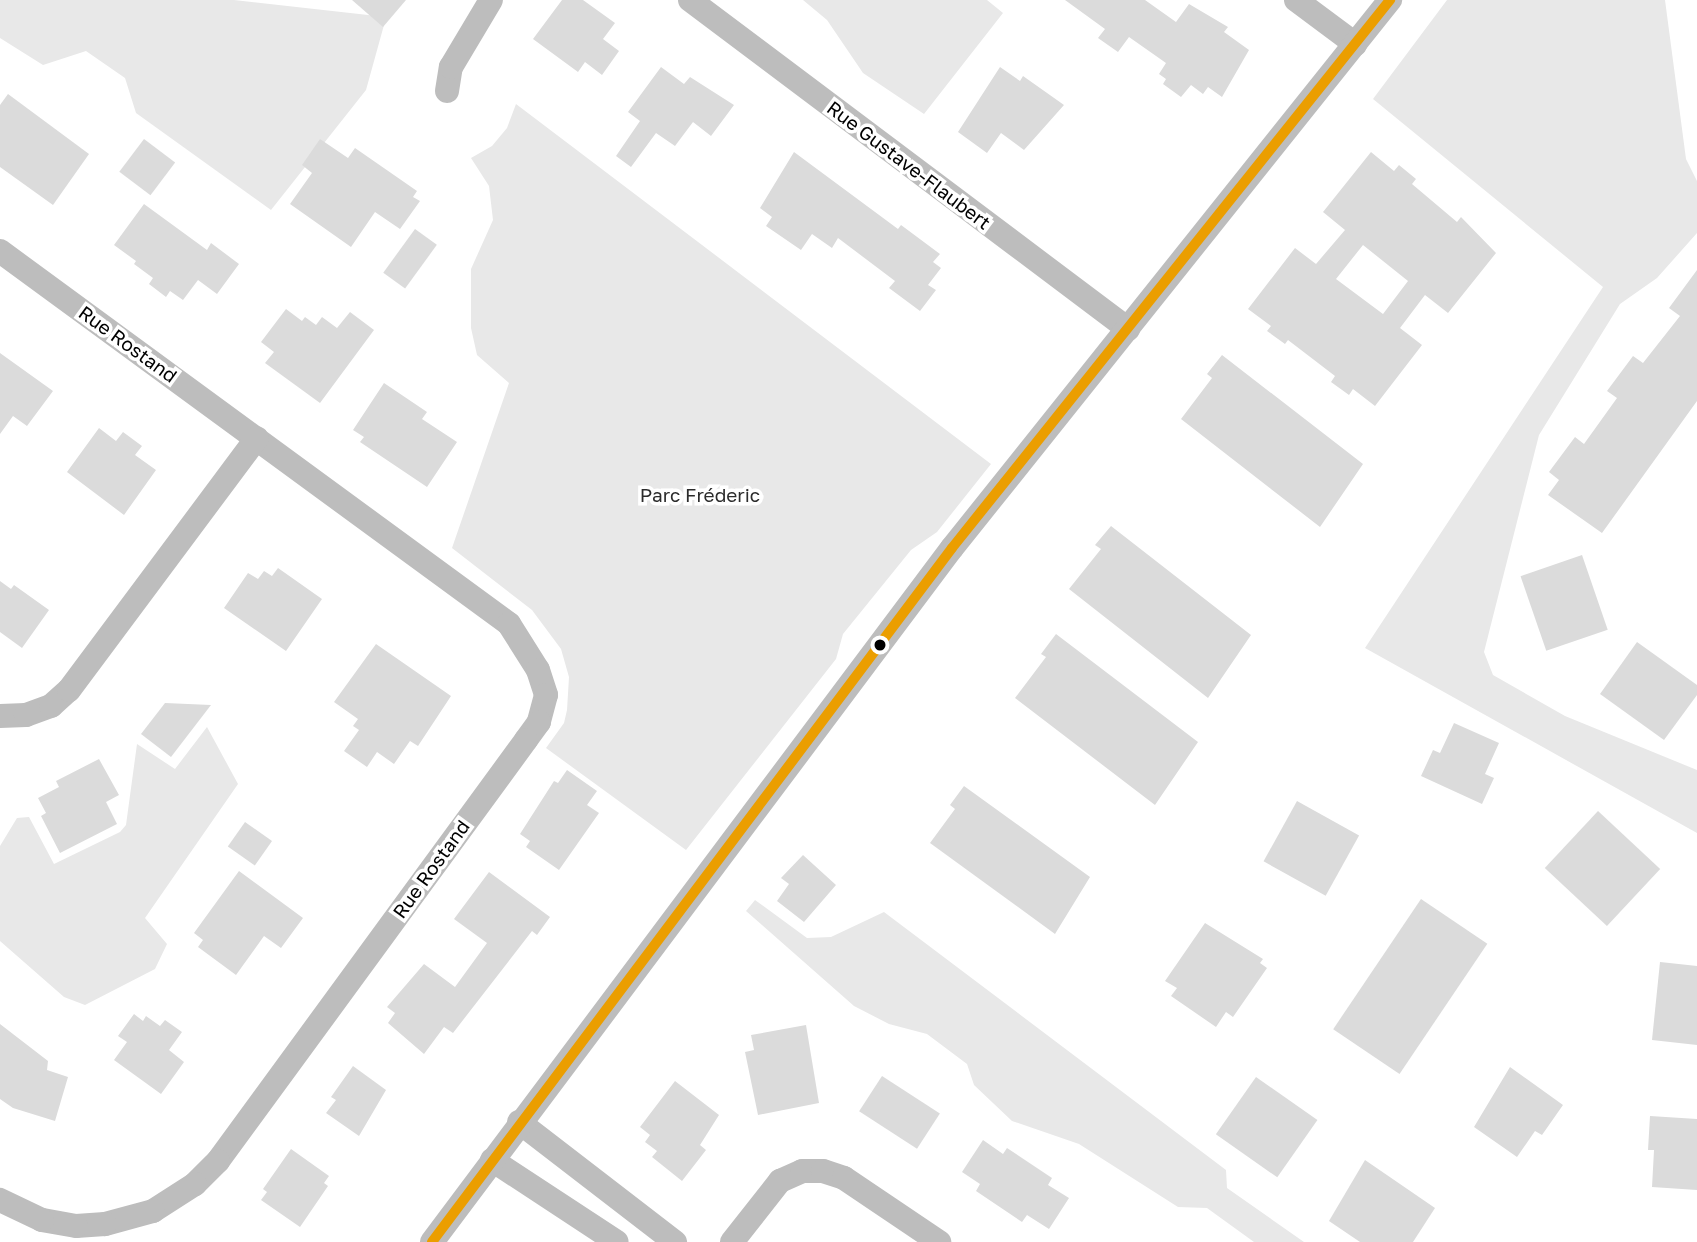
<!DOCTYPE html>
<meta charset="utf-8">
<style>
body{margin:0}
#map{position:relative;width:1697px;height:1242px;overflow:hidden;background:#fff;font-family:"Golos Text",sans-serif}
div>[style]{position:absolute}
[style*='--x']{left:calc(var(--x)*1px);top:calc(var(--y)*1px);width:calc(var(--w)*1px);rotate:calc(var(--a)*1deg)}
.green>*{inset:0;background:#e8e8e8}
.building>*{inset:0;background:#dbdbdb;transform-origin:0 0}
.minor>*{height:24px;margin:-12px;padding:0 12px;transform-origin:12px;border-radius:12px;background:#bdbdbd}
.bus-1>*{height:10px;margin:-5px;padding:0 5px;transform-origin:5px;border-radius:5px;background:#eb9e00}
.dots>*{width:19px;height:19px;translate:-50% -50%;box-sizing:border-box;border:4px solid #fff;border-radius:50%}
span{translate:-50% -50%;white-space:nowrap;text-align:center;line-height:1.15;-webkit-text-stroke:7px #fff;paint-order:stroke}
.street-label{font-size:19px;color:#000}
.park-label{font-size:19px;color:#2c2c2c}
</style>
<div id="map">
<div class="green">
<i style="clip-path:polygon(0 0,234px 0,377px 16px,384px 25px,366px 90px,271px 210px,136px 113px,125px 78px,86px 51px,43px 65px,0 38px)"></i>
<i style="clip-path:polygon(803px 0,987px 0,1003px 13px,924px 114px,863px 73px,827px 20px)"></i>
<i style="clip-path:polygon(1447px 0,1665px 0,1686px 159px,1697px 181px,1697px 233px,1657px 278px,1620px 304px,1539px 435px,1484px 652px,1493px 675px,1565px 716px,1697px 770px,1697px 833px,1365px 648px,1603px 287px,1373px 99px)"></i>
<i style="clip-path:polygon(516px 104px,991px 464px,937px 532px,911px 550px,843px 634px,836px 659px,686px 850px,546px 748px,564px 723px,567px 710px,569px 677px,561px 649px,532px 610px,452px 548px,509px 383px,477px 355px,471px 328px,471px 269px,493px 220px,489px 186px,471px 158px,492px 146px,507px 128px)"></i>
<i style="clip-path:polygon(207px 727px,238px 784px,145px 918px,167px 944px,155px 969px,85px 1005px,64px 997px,0 941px,0 846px,17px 818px,29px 817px,54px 864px,120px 832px,126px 825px,137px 744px,175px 769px)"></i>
<i style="clip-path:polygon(755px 900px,807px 938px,831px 937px,884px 912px,1226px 1170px,1227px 1188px,1304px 1242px,1254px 1242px,1207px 1208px,1178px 1207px,1079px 1144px,1012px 1121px,974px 1085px,967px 1064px,927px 1034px,889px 1024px,854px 1006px,746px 911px)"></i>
</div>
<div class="building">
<i style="clip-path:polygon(352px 0,406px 0,383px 27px)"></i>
<i style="clip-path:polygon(562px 0,583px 0,615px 23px,603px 39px,619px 51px,602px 75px,585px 62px,578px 72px,533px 39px)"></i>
<i style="clip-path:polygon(1065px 0,1145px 0,1176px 22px,1189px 4px,1228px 27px,1224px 32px,1249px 50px,1222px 97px,1208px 87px,1203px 94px,1191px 85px,1181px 97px,1163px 84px,1166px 79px,1159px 74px,1166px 63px,1129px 37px,1118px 52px,1098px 38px,1105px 29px)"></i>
<i style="clip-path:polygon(661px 67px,684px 84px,690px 77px,734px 105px,711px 136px,693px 122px,675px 146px,656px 133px,631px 167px,616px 156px,640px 121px,628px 112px)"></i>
<i style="clip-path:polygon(1000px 67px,1020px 81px,1023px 76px,1064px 105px,1024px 150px,1001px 133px,987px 153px,958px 132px)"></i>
<i style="clip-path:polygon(8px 94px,89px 154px,53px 205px,0 167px,0 105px)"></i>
<i style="left:144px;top:139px;width:39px;height:41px;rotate:37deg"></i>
<i style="clip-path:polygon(320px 139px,348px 158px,355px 148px,417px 191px,413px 197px,420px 201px,400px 229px,375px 212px,351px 247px,290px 204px,312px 173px,302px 165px)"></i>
<i style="clip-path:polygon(794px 152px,898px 229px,901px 225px,940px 254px,933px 262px,941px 268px,928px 285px,936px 290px,920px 311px,889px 288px,895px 281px,838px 238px,832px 248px,812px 234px,801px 250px,766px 226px,772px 217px,760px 208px)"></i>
<i style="clip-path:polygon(evenodd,1371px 152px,1394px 171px,1399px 165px,1416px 179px,1412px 184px,1457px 222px,1461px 217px,1496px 253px,1448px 313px,1425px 295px,1400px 328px,1422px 345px,1375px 406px,1353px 389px,1349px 395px,1331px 382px,1335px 376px,1288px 340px,1285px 344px,1267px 331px,1271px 326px,1248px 309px,1295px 248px,1316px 264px,1345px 230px,1323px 212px,1371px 152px,1363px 245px,1408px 281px,1383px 314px,1336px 279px,1363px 245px)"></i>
<i style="clip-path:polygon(144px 204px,207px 250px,211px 243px,239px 264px,217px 294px,198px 280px,183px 300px,170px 291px,166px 297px,149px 284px,153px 278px,134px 264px,136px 261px,114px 245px)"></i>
<i style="left:415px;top:229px;width:27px;height:54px;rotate:36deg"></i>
<i style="clip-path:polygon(1697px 270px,1697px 401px,1602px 533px,1548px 495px,1559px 480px,1549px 472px,1575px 437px,1584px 444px,1617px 398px,1607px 391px,1633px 356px,1643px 363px,1680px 316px,1669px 308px)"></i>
<i style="clip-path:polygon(286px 309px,302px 321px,305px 317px,316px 325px,322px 317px,337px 328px,350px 312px,374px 330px,320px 403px,265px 363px,274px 352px,261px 342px)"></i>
<i style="clip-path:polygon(0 353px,53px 391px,27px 426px,13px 416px,0 434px)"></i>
<i style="clip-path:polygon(1222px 355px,1363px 464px,1320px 527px,1181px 419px,1212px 378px,1207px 374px)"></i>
<i style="clip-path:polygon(384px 383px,427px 412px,422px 419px,457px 442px,427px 487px,360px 442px,364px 437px,353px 430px)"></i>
<i style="clip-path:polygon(99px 428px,116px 441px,123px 432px,142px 446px,135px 455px,156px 470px,124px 515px,67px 472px)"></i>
<i style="clip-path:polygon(1111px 526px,1251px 635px,1208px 698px,1069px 589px,1101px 549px,1095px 545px)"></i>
<i style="left:1582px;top:555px;width:79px;height:65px;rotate:71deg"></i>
<i style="clip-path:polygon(278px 568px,322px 599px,286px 651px,224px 608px,248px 573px,258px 579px,264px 571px,272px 576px)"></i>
<i style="clip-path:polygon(0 581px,11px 589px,14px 585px,49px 610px,22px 648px,0 632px)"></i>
<i style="clip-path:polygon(1056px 634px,1198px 742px,1155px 805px,1015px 698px,1046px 657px,1041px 654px)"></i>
<i style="clip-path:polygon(1637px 642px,1697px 685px,1697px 695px,1664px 740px,1600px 694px)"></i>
<i style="clip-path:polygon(376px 644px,451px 696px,418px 746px,410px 741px,394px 764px,377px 752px,367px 767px,344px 751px,359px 730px,353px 726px,358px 719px,334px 702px)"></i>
<i style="clip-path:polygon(165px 703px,211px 705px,171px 757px,141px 734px)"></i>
<i style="clip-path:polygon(1454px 723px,1499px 743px,1485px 774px,1494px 778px,1482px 804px,1421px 776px,1433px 750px,1440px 753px)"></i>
<i style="clip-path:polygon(99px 759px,119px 795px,106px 802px,117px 824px,60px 853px,41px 816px,46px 813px,38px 798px,59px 787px,56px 781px)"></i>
<i style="clip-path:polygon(567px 770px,597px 791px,587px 805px,599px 813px,559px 870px,526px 847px,530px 841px,520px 834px,554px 781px,558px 783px)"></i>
<i style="clip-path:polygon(964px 786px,1090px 877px,1055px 934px,930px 843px,955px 809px,950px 805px)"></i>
<i style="left:1297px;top:801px;width:71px;height:69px;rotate:29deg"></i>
<i style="left:1598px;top:811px;width:85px;height:78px;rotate:43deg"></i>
<i style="left:245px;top:822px;width:33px;height:30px;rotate:35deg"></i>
<i style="clip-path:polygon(803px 855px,836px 885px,804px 922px,777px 901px,789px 884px,781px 878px)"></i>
<i style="clip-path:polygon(239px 871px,303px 918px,281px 948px,264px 936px,236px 975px,198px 947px,203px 940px,194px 933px)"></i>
<i style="clip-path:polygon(489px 872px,550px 917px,537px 935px,532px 931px,453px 1033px,444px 1027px,424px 1054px,388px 1023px,395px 1013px,387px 1007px,424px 964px,455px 987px,487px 943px,454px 919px)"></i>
<i style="left:1421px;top:899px;width:80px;height:157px;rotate:34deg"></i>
<i style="clip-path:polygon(1205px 923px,1263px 959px,1260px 963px,1267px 968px,1233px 1017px,1226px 1012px,1216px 1027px,1171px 996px,1177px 988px,1165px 981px)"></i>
<i style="clip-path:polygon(1660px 962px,1697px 966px,1697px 1045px,1652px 1040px)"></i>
<i style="clip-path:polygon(134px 1014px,143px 1021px,146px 1016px,160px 1026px,165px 1020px,182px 1032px,169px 1050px,184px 1062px,161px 1094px,114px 1060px,127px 1042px,118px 1036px)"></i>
<i style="clip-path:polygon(0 1024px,48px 1061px,47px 1070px,68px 1077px,55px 1121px,13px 1108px,0 1099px)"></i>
<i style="clip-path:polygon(806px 1025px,819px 1103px,758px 1115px,745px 1052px,754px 1050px,751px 1035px)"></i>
<i style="clip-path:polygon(353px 1066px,386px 1090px,359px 1136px,326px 1113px,336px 1100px,331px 1097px)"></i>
<i style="clip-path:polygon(1510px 1067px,1563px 1105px,1542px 1135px,1535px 1131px,1517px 1157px,1474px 1127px)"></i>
<i style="left:882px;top:1076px;width:69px;height:42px;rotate:33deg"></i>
<i style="left:1256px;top:1077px;width:75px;height:70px;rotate:35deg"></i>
<i style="clip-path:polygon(675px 1081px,719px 1115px,700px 1145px,706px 1150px,682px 1181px,652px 1157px,657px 1151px,645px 1142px,650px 1135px,640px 1127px)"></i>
<i style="clip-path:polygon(1650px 1116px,1697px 1119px,1697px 1190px,1652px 1187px,1654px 1150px,1648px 1150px)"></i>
<i style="clip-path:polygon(983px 1140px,1003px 1154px,1007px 1148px,1052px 1178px,1048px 1185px,1069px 1198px,1049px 1229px,1027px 1215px,1022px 1222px,976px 1191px,980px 1184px,962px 1172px)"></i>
<i style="clip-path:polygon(291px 1149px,329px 1176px,324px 1183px,328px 1186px,300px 1227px,261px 1200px,267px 1192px,263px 1189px)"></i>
<i style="clip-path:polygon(1365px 1160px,1435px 1208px,1413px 1242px,1360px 1242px,1329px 1221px)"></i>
</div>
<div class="minor">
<i style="--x:690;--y:0;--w:548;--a:36.91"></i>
<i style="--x:1296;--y:0;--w:74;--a:36.7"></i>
<i style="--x:447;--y:91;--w:24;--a:-81"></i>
<i style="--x:451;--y:67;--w:78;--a:-59.2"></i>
<i style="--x:0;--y:251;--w:631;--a:36.23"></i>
<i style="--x:509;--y:624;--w:54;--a:57.8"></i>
<i style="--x:538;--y:670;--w:26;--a:72"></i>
<i style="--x:546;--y:695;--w:28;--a:105"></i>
<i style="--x:539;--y:722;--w:22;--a:126"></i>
<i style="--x:526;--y:740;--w:522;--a:126.19"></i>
<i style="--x:218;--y:1161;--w:33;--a:135"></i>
<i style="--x:195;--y:1184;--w:50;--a:147.3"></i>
<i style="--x:153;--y:1211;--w:50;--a:164.8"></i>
<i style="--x:105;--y:1224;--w:29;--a:176"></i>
<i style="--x:76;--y:1226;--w:35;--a:-170"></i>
<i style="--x:42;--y:1220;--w:47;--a:-154.5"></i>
<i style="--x:0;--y:716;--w:26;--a:-2"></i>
<i style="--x:26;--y:715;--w:27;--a:-20"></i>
<i style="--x:51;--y:706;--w:24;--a:-42"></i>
<i style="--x:69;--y:690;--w:314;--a:-53.3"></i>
<i style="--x:519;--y:1122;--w:197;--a:37.6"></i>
<i style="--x:492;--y:1160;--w:149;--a:33.3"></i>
<i style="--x:432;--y:1242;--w:867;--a:-53.16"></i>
<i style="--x:952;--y:548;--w:702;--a:-51.37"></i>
<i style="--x:732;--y:1242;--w:78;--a:-51.8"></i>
<i style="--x:780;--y:1181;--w:24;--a:-24"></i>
<i style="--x:802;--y:1171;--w:21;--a:0"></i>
<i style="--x:823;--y:1171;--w:22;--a:18"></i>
<i style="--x:844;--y:1178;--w:115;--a:34"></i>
</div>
<div class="bus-1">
<i style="--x:432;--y:1242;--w:867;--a:-53.16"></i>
<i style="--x:952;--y:548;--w:702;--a:-51.37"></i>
</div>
<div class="dots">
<i style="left:880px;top:645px;background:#000"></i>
</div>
<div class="street-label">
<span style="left:909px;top:165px;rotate:37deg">Rue Gustave-Flaubert</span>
<span style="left:128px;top:344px;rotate:36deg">Rue Rostand</span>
<span style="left:431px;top:869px;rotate:-54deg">Rue Rostand</span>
</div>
<div class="park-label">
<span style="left:700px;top:495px">Parc Fréderic</span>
</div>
</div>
